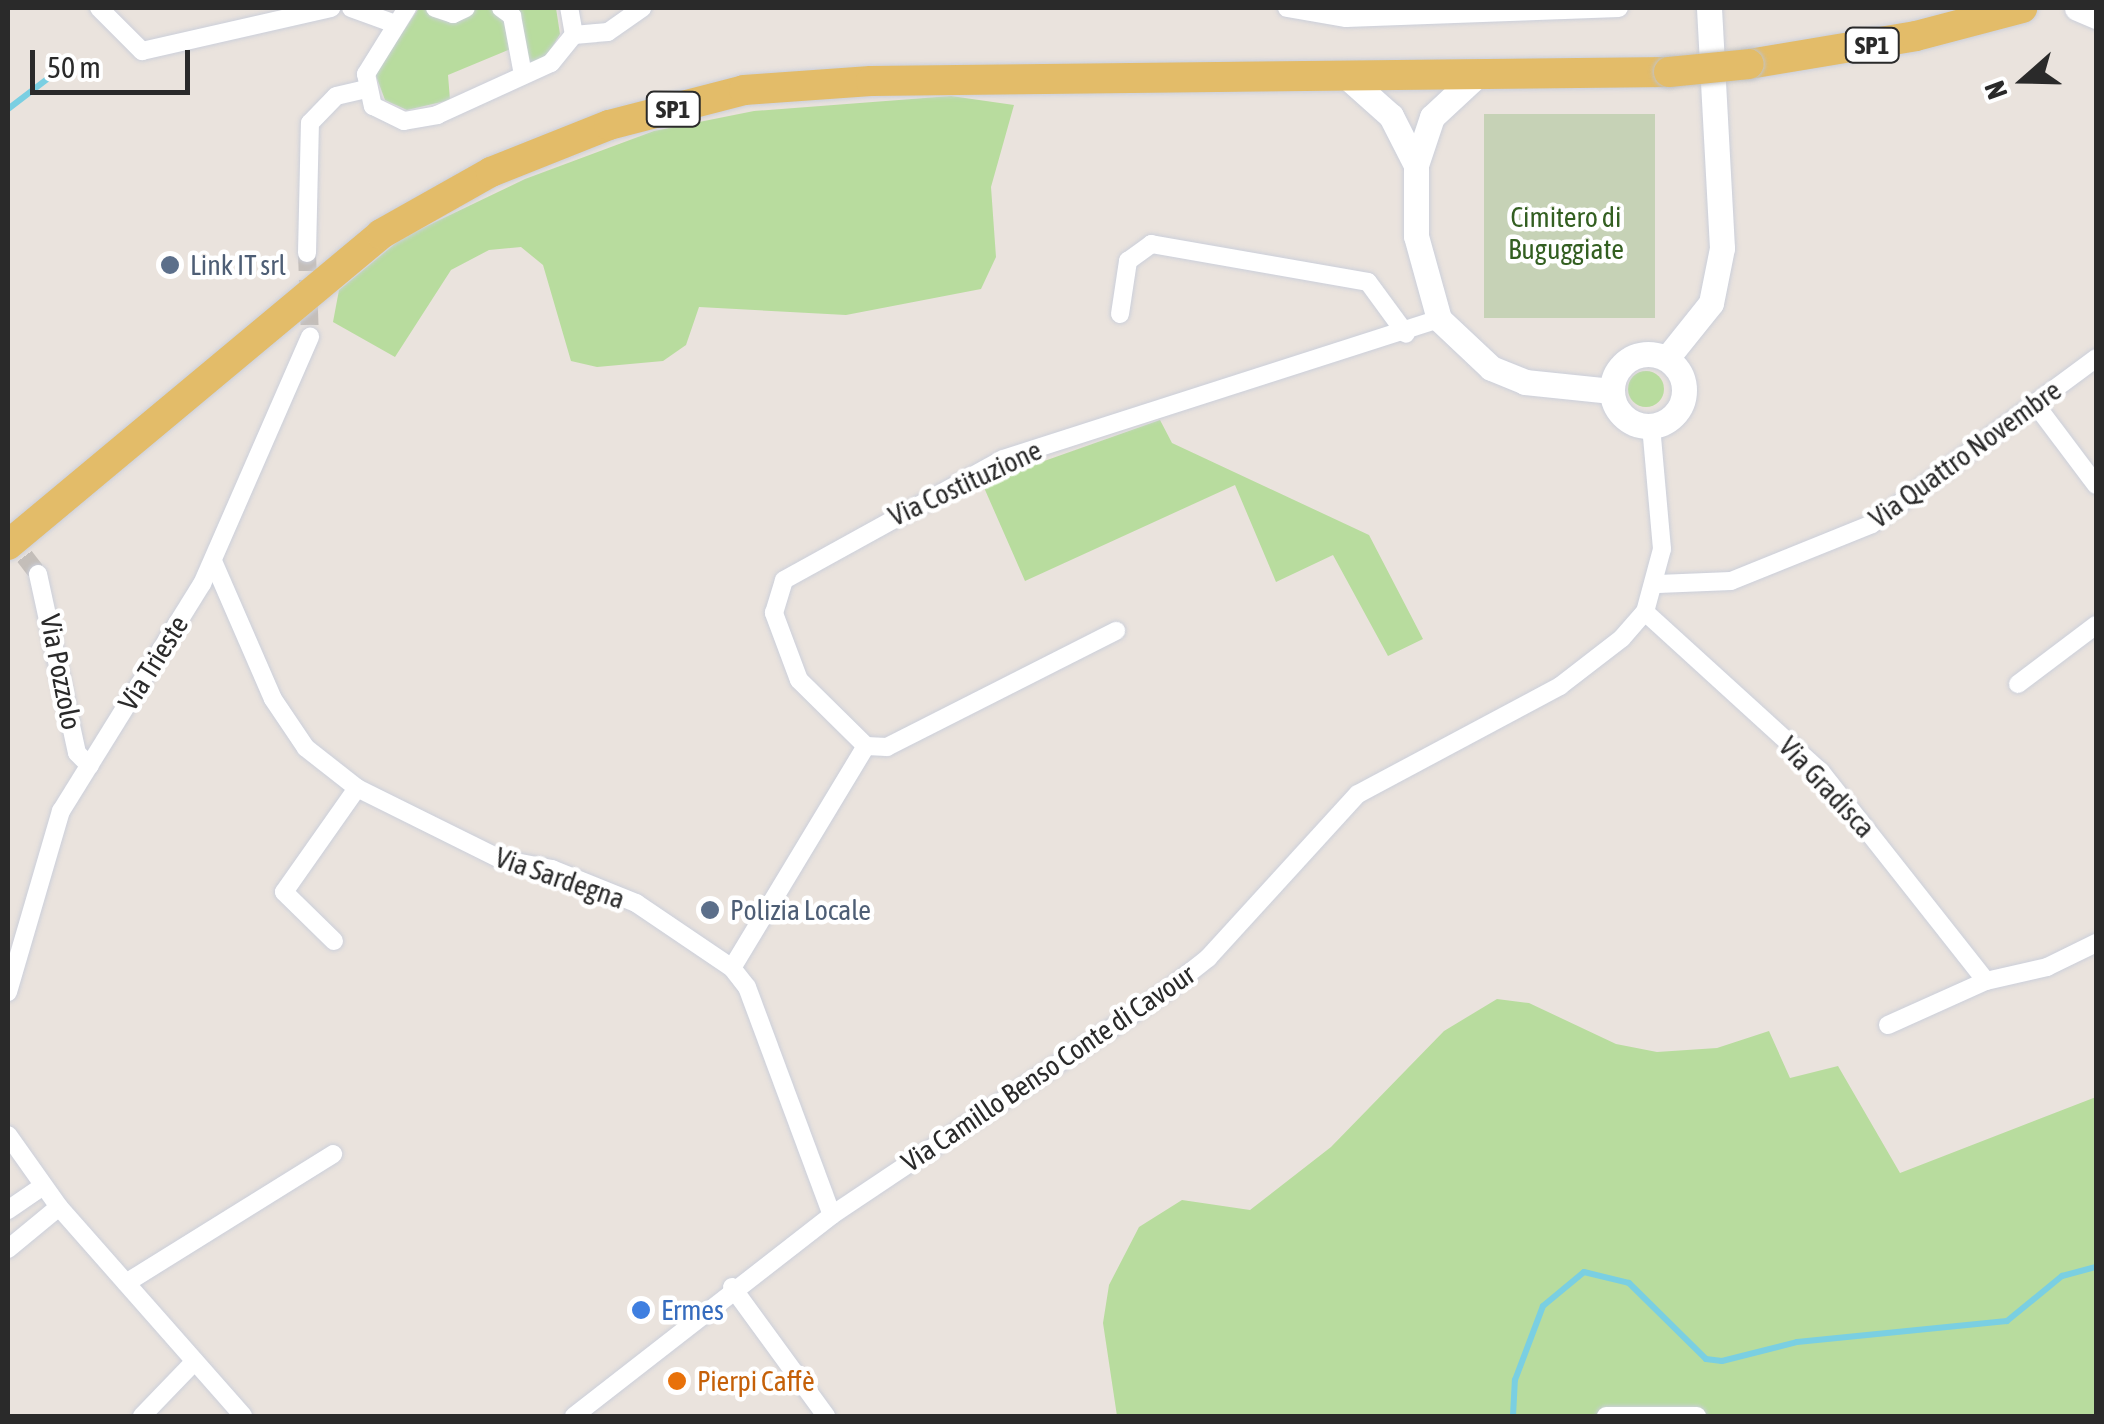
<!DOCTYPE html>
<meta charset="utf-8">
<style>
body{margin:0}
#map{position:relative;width:2104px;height:1424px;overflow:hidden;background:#eae3dd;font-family:"Asap Condensed",sans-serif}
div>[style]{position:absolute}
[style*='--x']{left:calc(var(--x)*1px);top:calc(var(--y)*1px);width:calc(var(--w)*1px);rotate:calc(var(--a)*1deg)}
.green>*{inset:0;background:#b8dc9e}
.round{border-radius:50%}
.cemetery>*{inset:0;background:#c6d2b6;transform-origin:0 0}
.stream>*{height:6px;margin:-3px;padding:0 3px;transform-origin:3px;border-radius:3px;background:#7acfe2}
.street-tunnel>*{height:18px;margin-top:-9px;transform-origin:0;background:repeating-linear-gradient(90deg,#c4beb9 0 18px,transparent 0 27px)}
.roads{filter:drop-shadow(0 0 2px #cbcfda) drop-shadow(0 0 2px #cbcfda)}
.street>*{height:18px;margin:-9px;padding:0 9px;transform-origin:9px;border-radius:9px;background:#fff}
.secondary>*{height:25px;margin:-12.5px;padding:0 12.5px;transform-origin:12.5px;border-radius:12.5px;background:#fff}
.secondary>.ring{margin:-12.5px;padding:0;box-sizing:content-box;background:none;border:25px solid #fff;border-radius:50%}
.primary>*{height:30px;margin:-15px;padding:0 15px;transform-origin:15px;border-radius:15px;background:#e3bc69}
.bridges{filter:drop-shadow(0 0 2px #c3c3c3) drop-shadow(0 0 2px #c3c3c3)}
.primary-bridge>*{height:30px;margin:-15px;padding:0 15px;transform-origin:15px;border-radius:15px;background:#e3bc69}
.dots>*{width:28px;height:28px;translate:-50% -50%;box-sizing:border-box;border:5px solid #fff;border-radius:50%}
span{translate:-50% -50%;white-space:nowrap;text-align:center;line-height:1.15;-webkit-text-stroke:9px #fff;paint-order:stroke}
.shield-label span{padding:2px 8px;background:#fff;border:2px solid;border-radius:8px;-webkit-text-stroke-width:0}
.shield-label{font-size:25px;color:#2a2a2a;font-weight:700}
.park-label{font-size:28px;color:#335f21}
.service-label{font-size:28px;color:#4e5e75}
.left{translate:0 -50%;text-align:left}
.street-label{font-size:28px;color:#2a2a2a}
.shop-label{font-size:28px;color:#366cbe}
.food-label{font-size:28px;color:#c56008}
.frame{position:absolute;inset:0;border:10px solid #2a2a2a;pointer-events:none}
.north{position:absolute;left:1974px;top:30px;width:100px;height:100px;-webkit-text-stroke:8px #fff;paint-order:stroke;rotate:250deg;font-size:28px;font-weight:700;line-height:40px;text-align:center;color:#2a2a2a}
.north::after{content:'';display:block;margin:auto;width:35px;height:45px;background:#2a2a2a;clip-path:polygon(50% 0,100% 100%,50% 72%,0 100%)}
.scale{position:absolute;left:30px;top:50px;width:160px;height:45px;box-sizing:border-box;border:5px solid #2a2a2a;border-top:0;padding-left:12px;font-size:30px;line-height:35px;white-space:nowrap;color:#2a2a2a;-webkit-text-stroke:8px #fff;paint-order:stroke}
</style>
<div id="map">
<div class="green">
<i style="clip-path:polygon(419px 8px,556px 8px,560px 34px,546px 57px,517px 70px,513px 48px,448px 75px,450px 100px,407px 110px,385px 100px,375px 73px)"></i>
<i style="clip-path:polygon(951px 96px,1014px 105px,991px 187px,996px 257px,981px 289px,846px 315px,699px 307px,686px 345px,663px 361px,597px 367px,571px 361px,543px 265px,521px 247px,489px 250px,451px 270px,395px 357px,333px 322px,339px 290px,402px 238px,525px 179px,654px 131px,754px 111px)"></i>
<i class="round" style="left:1628px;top:371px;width:36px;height:36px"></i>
<i style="clip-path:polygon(1160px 420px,1172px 443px,1369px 535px,1423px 639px,1388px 656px,1333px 555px,1276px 582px,1235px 485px,1025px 581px,982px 483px)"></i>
<i style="clip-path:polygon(1497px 999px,1529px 1003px,1616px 1044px,1657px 1052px,1717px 1048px,1769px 1031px,1790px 1078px,1838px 1066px,1900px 1173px,2096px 1097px,2096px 1416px,1117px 1416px,1103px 1323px,1109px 1285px,1139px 1227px,1182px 1200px,1250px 1210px,1331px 1147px,1444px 1031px)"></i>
</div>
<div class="cemetery">
<i style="left:1484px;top:114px;width:171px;height:204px"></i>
</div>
<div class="stream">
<i style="--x:8;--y:109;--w:64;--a:-37.4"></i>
<i style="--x:1513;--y:1416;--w:36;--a:-87"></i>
<i style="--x:1515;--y:1380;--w:79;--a:-69.3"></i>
<i style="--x:1543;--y:1306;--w:53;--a:-39.7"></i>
<i style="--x:1584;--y:1272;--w:46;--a:13.7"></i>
<i style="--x:1629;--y:1283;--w:108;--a:44.6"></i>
<i style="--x:1706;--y:1359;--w:16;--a:7"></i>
<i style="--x:1722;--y:1361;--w:77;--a:-14.2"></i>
<i style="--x:1797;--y:1342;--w:211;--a:-5.7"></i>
<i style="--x:2007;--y:1321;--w:71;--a:-39.3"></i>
<i style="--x:2062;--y:1276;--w:35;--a:-15"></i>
</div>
<div class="street-tunnel">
<i style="--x:307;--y:253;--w:84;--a:88"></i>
<i style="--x:8;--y:535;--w:49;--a:52.4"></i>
</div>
<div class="roads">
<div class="street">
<i style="--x:99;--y:8;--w:61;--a:45"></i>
<i style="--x:142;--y:51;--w:194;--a:-12.8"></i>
<i style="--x:351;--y:8;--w:47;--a:20"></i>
<i style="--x:407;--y:8;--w:78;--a:121.8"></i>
<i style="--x:366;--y:74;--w:33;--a:78"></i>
<i style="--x:373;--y:106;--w:34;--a:26"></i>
<i style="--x:404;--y:121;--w:34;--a:-10"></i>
<i style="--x:437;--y:115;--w:125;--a:-24.5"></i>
<i style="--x:551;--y:63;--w:36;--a:-51"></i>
<i style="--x:574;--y:35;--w:27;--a:-100"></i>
<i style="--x:435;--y:8;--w:19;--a:18"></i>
<i style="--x:453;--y:14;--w:14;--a:-25"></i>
<i style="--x:501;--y:8;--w:14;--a:36"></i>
<i style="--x:512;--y:16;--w:60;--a:79.4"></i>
<i style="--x:1287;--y:8;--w:60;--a:9.6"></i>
<i style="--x:1346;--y:18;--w:273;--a:-2.1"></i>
<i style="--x:574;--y:35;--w:34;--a:-5"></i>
<i style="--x:608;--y:32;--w:42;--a:-35.2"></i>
<i style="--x:307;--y:253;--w:130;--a:-88.7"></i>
<i style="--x:310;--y:123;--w:37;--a:-46"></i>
<i style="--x:336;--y:96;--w:31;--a:-13"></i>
<i style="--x:1120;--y:314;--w:54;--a:-81.4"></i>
<i style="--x:1128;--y:261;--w:29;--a:-36"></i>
<i style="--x:1151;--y:244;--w:220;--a:9.9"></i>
<i style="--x:1368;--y:282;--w:64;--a:53.8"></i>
<i style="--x:2036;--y:405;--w:100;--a:53.1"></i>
<i style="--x:213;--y:561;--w:150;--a:66.5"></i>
<i style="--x:273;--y:699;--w:59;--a:56"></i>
<i style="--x:306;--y:748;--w:65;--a:38.1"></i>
<i style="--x:38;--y:574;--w:183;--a:77.7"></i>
<i style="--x:77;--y:753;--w:18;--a:45"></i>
<i style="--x:1658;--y:584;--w:73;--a:-2.4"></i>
<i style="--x:1731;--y:581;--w:152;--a:-22"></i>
<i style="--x:1872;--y:524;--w:279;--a:-36.5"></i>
<i style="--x:1645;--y:612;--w:238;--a:42.3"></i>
<i style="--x:1821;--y:772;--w:266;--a:51.7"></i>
<i style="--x:1986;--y:981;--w:63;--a:-12.9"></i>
<i style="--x:2047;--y:967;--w:55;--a:-26.1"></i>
<i style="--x:2018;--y:684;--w:98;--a:-37.1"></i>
<i style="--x:866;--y:746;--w:94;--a:-135.4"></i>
<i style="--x:799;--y:680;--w:72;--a:-110.5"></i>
<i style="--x:774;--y:613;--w:34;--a:-73"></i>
<i style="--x:784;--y:580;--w:250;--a:-28.9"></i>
<i style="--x:1003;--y:459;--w:458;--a:-17.8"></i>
<i style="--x:334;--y:941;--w:70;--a:-135.6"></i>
<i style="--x:284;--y:892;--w:127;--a:-54.9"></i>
<i style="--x:357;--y:788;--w:160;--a:26.4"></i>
<i style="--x:500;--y:859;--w:53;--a:10.9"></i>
<i style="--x:552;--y:869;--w:91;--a:22"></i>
<i style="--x:636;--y:903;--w:116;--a:34.1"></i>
<i style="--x:732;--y:968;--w:24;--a:52"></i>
<i style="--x:747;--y:987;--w:243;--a:69.6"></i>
<i style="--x:732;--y:968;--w:259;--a:-58.9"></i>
<i style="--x:866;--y:746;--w:21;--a:3"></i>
<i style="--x:887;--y:747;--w:257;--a:-26.9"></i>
<i style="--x:8;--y:992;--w:189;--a:-73.7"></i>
<i style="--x:61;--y:811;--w:267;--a:-58.2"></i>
<i style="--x:202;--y:584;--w:270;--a:-66.4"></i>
<i style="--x:1888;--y:1025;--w:107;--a:-24.2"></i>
<i style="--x:8;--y:1135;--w:88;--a:54.7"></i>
<i style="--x:59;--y:1207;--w:278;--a:48.6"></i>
<i style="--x:8;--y:1210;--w:42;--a:-34.4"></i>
<i style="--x:8;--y:1249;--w:66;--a:-39.5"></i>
<i style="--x:126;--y:1283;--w:244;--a:-31.9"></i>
<i style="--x:732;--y:1287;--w:160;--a:53.9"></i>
<i style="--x:142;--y:1416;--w:74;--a:-46.1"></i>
<i style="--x:574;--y:1416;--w:327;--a:-37.9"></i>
<i style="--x:832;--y:1215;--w:401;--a:-33.8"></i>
<i style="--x:1165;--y:992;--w:55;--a:-38.3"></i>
<i style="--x:1208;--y:958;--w:222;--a:-47.6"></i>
<i style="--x:1358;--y:794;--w:229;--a:-28.1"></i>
<i style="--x:1560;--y:686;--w:78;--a:-37.7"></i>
<i style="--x:1622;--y:638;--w:35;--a:-49"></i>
<i style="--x:1645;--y:612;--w:65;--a:-74.9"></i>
<i style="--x:1662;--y:549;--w:123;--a:-95.1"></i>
<i style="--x:1606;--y:1416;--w:91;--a:0"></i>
</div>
<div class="secondary">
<i style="--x:2077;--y:8;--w:21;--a:23"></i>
<i style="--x:1346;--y:76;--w:60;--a:41.6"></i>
<i style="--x:1391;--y:116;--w:55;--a:63"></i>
<i style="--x:1476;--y:76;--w:60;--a:137"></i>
<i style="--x:1432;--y:117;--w:51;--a:108.4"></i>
<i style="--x:1416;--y:165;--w:71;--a:90"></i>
<i style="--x:1416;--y:236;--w:86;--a:74.5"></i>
<i style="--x:1439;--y:319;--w:71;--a:43.3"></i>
<i style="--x:1491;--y:368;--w:37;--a:22"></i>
<i style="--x:1525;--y:382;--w:87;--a:5.9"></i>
<i class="ring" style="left:1612px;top:354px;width:47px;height:47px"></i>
<i style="--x:1667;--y:358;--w:70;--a:-51.3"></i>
<i style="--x:1711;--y:303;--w:56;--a:-78.7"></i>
<i style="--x:1722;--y:248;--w:240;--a:-93.1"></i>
</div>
<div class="primary">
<i style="--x:1749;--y:64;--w:169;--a:-9.5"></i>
<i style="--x:1916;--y:36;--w:110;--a:-14.8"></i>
<i style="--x:8;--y:545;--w:486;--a:-39.8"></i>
<i style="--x:381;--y:234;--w:126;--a:-29.4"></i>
<i style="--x:491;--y:172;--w:127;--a:-21.7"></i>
<i style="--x:609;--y:125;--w:139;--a:-14.5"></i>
<i style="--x:744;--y:90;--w:127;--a:-4.1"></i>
<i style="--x:871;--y:81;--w:798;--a:-0.65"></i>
</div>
</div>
<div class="bridges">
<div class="primary-bridge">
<i style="--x:1669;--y:72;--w:80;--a:-5.7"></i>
</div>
</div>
<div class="dots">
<i style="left:170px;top:265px;background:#5c6f8a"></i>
<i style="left:710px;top:910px;background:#5c6f8a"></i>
<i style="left:641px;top:1310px;background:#3f7fe0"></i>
<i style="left:677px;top:1381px;background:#e8710a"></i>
</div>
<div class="shield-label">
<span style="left:1872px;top:45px">SP1</span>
<span style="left:673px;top:109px">SP1</span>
</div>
<div class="park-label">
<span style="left:1566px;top:233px">Cimitero di<br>Buguggiate</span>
</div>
<div class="service-label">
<span class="left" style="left:190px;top:265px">Link IT srl</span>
<span class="left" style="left:730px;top:910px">Polizia Locale</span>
</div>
<div class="street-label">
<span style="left:1965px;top:454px;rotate:-36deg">Via Quattro Novembre</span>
<span style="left:965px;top:483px;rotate:-25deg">Via Costituzione</span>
<span style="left:153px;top:663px;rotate:-58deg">Via Trieste</span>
<span style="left:61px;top:672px;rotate:79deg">Via Pozzolo</span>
<span style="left:1827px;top:787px;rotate:47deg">Via Gradisca</span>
<span style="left:560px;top:878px;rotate:19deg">Via Sardegna</span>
<span style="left:1048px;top:1068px;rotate:-34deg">Via Camillo Benso Conte di Cavour</span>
</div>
<div class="shop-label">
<span class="left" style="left:661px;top:1310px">Ermes</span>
</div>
<div class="food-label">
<span class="left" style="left:697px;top:1381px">Pierpi Caffè</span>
</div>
<div class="frame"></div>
<div class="north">N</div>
<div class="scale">50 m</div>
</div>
